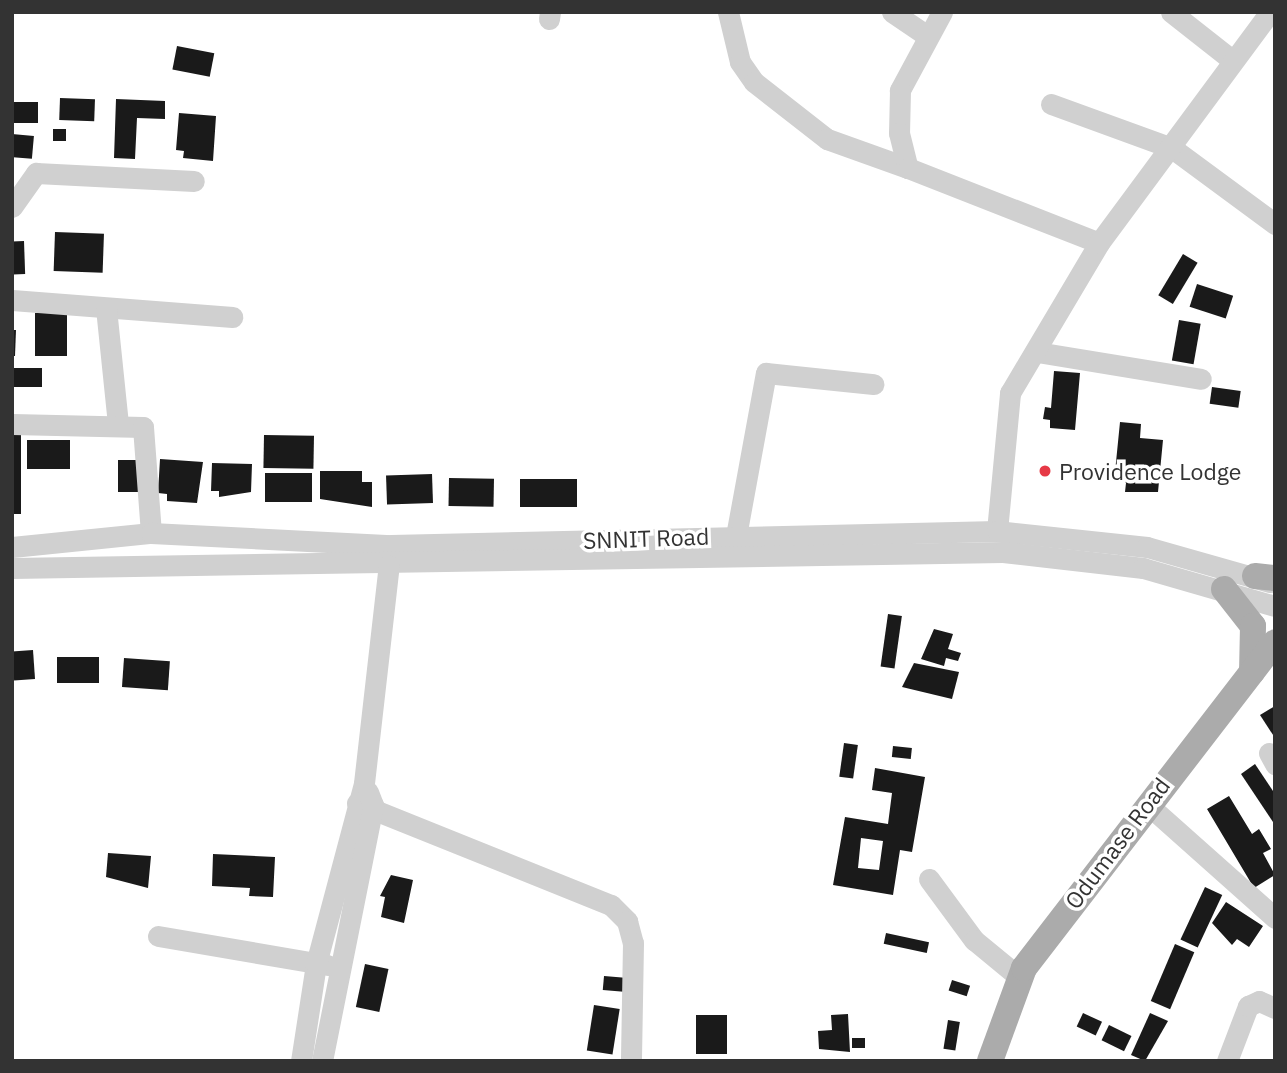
<!DOCTYPE html>
<style>
body{margin:0}
#map{position:relative;width:1287px;height:1073px;overflow:hidden;background:#fff;font-family:"IBM Plex Sans",sans-serif}
div>[style]{position:absolute}
[style*='--x']{left:calc(var(--x)*1px);top:calc(var(--y)*1px);width:calc(var(--w)*1px);rotate:calc(var(--a)*1deg)}
.building>*{inset:0;background:#1a1a1a;transform-origin:0 0}
.minor>*{height:21px;margin:-10.5px;padding:0 10.5px;transform-origin:10.5px;border-radius:10.5px;background:#d0d0d0}
.major>*{height:26px;margin:-13px;padding:0 13px;transform-origin:13px;border-radius:13px;background:#ababab}
.dots>*{width:19px;height:19px;translate:-50% -50%;box-sizing:border-box;border:4px solid #fff;border-radius:50%}
span{translate:-50% -50%;white-space:nowrap;text-align:center;line-height:1.15;-webkit-text-stroke:7px #fff;paint-order:stroke}
.poi-label{font-size:23px;color:#333}
.left{translate:0 -50%;text-align:left}
.street-label{font-size:23px;color:#333}
.frame{position:absolute;inset:0;border:14px solid #333;pointer-events:none}
</style>
<div id="map">
<div class="building">
<i style="left:177px;top:46px;width:38px;height:24px;rotate:11deg"></i>
<i style="left:60px;top:98px;width:35px;height:22px;rotate:2deg"></i>
<i style="clip-path:polygon(116px 99px,165px 101px,165px 119px,137px 118px,135px 159px,114px 158px)"></i>
<i style="left:12px;top:102px;width:26px;height:21px"></i>
<i style="clip-path:polygon(179px 113px,216px 116px,213px 161px,183px 158px,184px 151px,176px 150px)"></i>
<i style="left:53px;top:129px;width:13px;height:12px"></i>
<i style="left:12px;top:134px;width:22px;height:23px;rotate:5deg"></i>
<i style="left:55px;top:232px;width:49px;height:39px;rotate:2deg"></i>
<i style="left:24px;top:241px;width:33px;height:12px;rotate:88deg"></i>
<i style="left:1183px;top:254px;width:17px;height:48px;rotate:31deg"></i>
<i style="left:1197px;top:284px;width:38px;height:24px;rotate:18deg"></i>
<i style="left:67px;top:313px;width:43px;height:32px;rotate:90deg"></i>
<i style="left:1179px;top:320px;width:22px;height:41px;rotate:10deg"></i>
<i style="clip-path:polygon(12px 330px,16px 330px,15px 356px,12px 356px)"></i>
<i style="left:12px;top:368px;width:30px;height:19px"></i>
<i style="clip-path:polygon(1054px 371px,1080px 373px,1075px 430px,1050px 428px,1050px 420px,1043px 419px,1045px 407px,1051px 408px)"></i>
<i style="left:1212px;top:387px;width:29px;height:17px;rotate:8deg"></i>
<i style="clip-path:polygon(1120px 422px,1141px 424px,1140px 438px,1163px 440px,1158px 492px,1125px 492px,1126px 483px,1114px 482px)"></i>
<i style="left:12px;top:432px;width:9px;height:82px"></i>
<i style="left:264px;top:435px;width:50px;height:33px;rotate:1deg"></i>
<i style="left:27px;top:440px;width:43px;height:29px"></i>
<i style="clip-path:polygon(160px 459px,203px 462px,197px 503px,167px 501px,167px 494px,158px 493px)"></i>
<i style="left:118px;top:460px;width:20px;height:32px"></i>
<i style="clip-path:polygon(212px 463px,252px 464px,251px 492px,219px 497px,219px 491px,211px 491px)"></i>
<i style="clip-path:polygon(320px 471px,362px 471px,362px 482px,372px 482px,372px 507px,320px 499px)"></i>
<i style="left:265px;top:473px;width:47px;height:29px"></i>
<i style="left:432px;top:474px;width:29px;height:46px;rotate:88deg"></i>
<i style="left:449px;top:478px;width:45px;height:28px;rotate:1deg"></i>
<i style="left:520px;top:479px;width:57px;height:28px"></i>
<i style="left:888px;top:614px;width:14px;height:53px;rotate:8deg"></i>
<i style="clip-path:polygon(934px 629px,953px 634px,948px 649px,961px 653px,958px 661px,946px 658px,944px 666px,921px 659px)"></i>
<i style="left:33px;top:650px;width:29px;height:21px;rotate:86deg"></i>
<i style="left:57px;top:657px;width:42px;height:26px"></i>
<i style="left:124px;top:658px;width:46px;height:29px;rotate:4deg"></i>
<i style="clip-path:polygon(914px 663px,959px 672px,952px 699px,902px 687px)"></i>
<i style="clip-path:polygon(1275px 706px,1275px 738px,1260px 715px)"></i>
<i style="left:844px;top:743px;width:14px;height:34px;rotate:8deg"></i>
<i style="left:893px;top:746px;width:19px;height:11px;rotate:6deg"></i>
<i style="clip-path:polygon(1255px 764px,1275px 794px,1273px 822px,1241px 774px)"></i>
<i style="clip-path:polygon(evenodd,875px 768px,925px 777px,912px 852px,900px 850px,893px 895px,833px 885px,845px 817px,888px 824px,892px 793px,872px 790px,875px 768px,861px 838px,883px 841px,879px 870px,858px 868px,861px 838px)"></i>
<i style="clip-path:polygon(1229px 796px,1252px 834px,1259px 829px,1271px 849px,1263px 853px,1275px 875px,1254px 888px,1207px 809px)"></i>
<i style="clip-path:polygon(108px 853px,151px 856px,148px 888px,106px 877px)"></i>
<i style="clip-path:polygon(213px 854px,275px 857px,273px 897px,249px 896px,250px 888px,212px 886px)"></i>
<i style="clip-path:polygon(391px 875px,413px 880px,404px 923px,381px 917px,385px 897px,380px 896px)"></i>
<i style="left:1205px;top:887px;width:19px;height:58px;rotate:25deg"></i>
<i style="clip-path:polygon(1226px 902px,1263px 926px,1249px 947px,1237px 939px,1232px 945px,1212px 923px)"></i>
<i style="left:886px;top:933px;width:44px;height:11px;rotate:12deg"></i>
<i style="left:1175px;top:944px;width:21px;height:62px;rotate:23deg"></i>
<i style="left:365px;top:964px;width:24px;height:44px;rotate:12deg"></i>
<i style="left:604px;top:976px;width:21px;height:14px;rotate:5deg"></i>
<i style="left:952px;top:980px;width:19px;height:11px;rotate:18deg"></i>
<i style="left:594px;top:1005px;width:26px;height:46px;rotate:9deg"></i>
<i style="left:1083px;top:1013px;width:21px;height:15px;rotate:25deg"></i>
<i style="clip-path:polygon(1150px 1013px,1168px 1021px,1145px 1061px,1131px 1055px)"></i>
<i style="clip-path:polygon(848px 1014px,850px 1052px,819px 1049px,818px 1031px,832px 1030px,831px 1015px)"></i>
<i style="left:696px;top:1015px;width:31px;height:39px"></i>
<i style="left:948px;top:1020px;width:12px;height:29px;rotate:9deg"></i>
<i style="left:1109px;top:1025px;width:25px;height:17px;rotate:26deg"></i>
<i style="left:852px;top:1038px;width:13px;height:10px"></i>
</div>
<div class="minor">
<i style="--x:728;--y:12;--w:51;--a:76.5"></i>
<i style="--x:740;--y:62;--w:24;--a:55"></i>
<i style="--x:754;--y:82;--w:93;--a:38"></i>
<i style="--x:827;--y:139;--w:86;--a:19.7"></i>
<i style="--x:892;--y:12;--w:41;--a:34.1"></i>
<i style="--x:942;--y:12;--w:89;--a:118.3"></i>
<i style="--x:900;--y:90;--w:43;--a:91.3"></i>
<i style="--x:899;--y:133;--w:36;--a:76"></i>
<i style="--x:908;--y:168;--w:205;--a:21.4"></i>
<i style="--x:1171;--y:12;--w:78;--a:38.2"></i>
<i style="--x:549;--y:19;--w:7;--a:-82"></i>
<i style="--x:1051;--y:104;--w:129;--a:20"></i>
<i style="--x:1172;--y:148;--w:128;--a:36.4"></i>
<i style="--x:12;--y:207;--w:42;--a:-54.8"></i>
<i style="--x:36;--y:173;--w:158;--a:2.9"></i>
<i style="--x:12;--y:300;--w:221;--a:4.4"></i>
<i style="--x:106;--y:308;--w:117;--a:84.1"></i>
<i style="--x:1037;--y:352;--w:166;--a:9.3"></i>
<i style="--x:12;--y:424;--w:131;--a:1.3"></i>
<i style="--x:143;--y:427;--w:106;--a:85.7"></i>
<i style="--x:997;--y:531;--w:139;--a:-84.6"></i>
<i style="--x:1010;--y:393;--w:174;--a:-59.3"></i>
<i style="--x:1099;--y:243;--w:287;--a:-53.5"></i>
<i style="--x:736;--y:536;--w:166;--a:-79.6"></i>
<i style="--x:766;--y:373;--w:108;--a:5.9"></i>
<i style="--x:12;--y:547;--w:140;--a:-5.8"></i>
<i style="--x:151;--y:533;--w:240;--a:2.9"></i>
<i style="--x:391;--y:545;--w:606;--a:-1.32"></i>
<i style="--x:997;--y:531;--w:151;--a:6.1"></i>
<i style="--x:1147;--y:547;--w:128;--a:15.9"></i>
<i style="--x:12;--y:568;--w:991;--a:-0.92"></i>
<i style="--x:1003;--y:552;--w:141;--a:6.5"></i>
<i style="--x:1143;--y:568;--w:137;--a:16.1"></i>
<i style="--x:1269;--y:753;--w:13;--a:61"></i>
<i style="--x:357;--y:803;--w:274;--a:21.9"></i>
<i style="--x:611;--y:905;--w:23;--a:45"></i>
<i style="--x:627;--y:921;--w:23;--a:75"></i>
<i style="--x:633;--y:943;--w:118;--a:91"></i>
<i style="--x:1147;--y:804;--w:171;--a:41.7"></i>
<i style="--x:929;--y:879;--w:76;--a:53.6"></i>
<i style="--x:974;--y:940;--w:58;--a:39.4"></i>
<i style="--x:158;--y:936;--w:172;--a:9.7"></i>
<i style="--x:301;--y:1061;--w:98;--a:-81.2"></i>
<i style="--x:316;--y:964;--w:187;--a:-75.1"></i>
<i style="--x:364;--y:783;--w:219;--a:-83.5"></i>
<i style="--x:322;--y:1061;--w:261;--a:-78.7"></i>
<i style="--x:373;--y:805;--w:14;--a:-111"></i>
<i style="--x:1227;--y:1061;--w:59;--a:-69.1"></i>
<i style="--x:1248;--y:1006;--w:12;--a:-24"></i>
<i style="--x:1259;--y:1001;--w:17;--a:24"></i>
</div>
<div class="major">
<i style="--x:1255;--y:576;--w:20;--a:6"></i>
<i style="--x:1224;--y:589;--w:47;--a:51.9"></i>
<i style="--x:1253;--y:626;--w:46;--a:91.2"></i>
<i style="--x:990;--y:1061;--w:99;--a:-69.9"></i>
<i style="--x:1024;--y:968;--w:411;--a:-52.4"></i>
</div>
<div class="dots">
<i style="left:1045px;top:471px;background:#e63946"></i>
</div>
<div class="poi-label">
<span class="left" style="left:1059px;top:471px">Providence Lodge</span>
</div>
<div class="street-label">
<span style="left:646px;top:538px;rotate:-2deg">SNNIT Road</span>
<span style="left:1117px;top:843px;rotate:-53deg">Odumase Road</span>
</div>
<div class="frame"></div>
</div>
